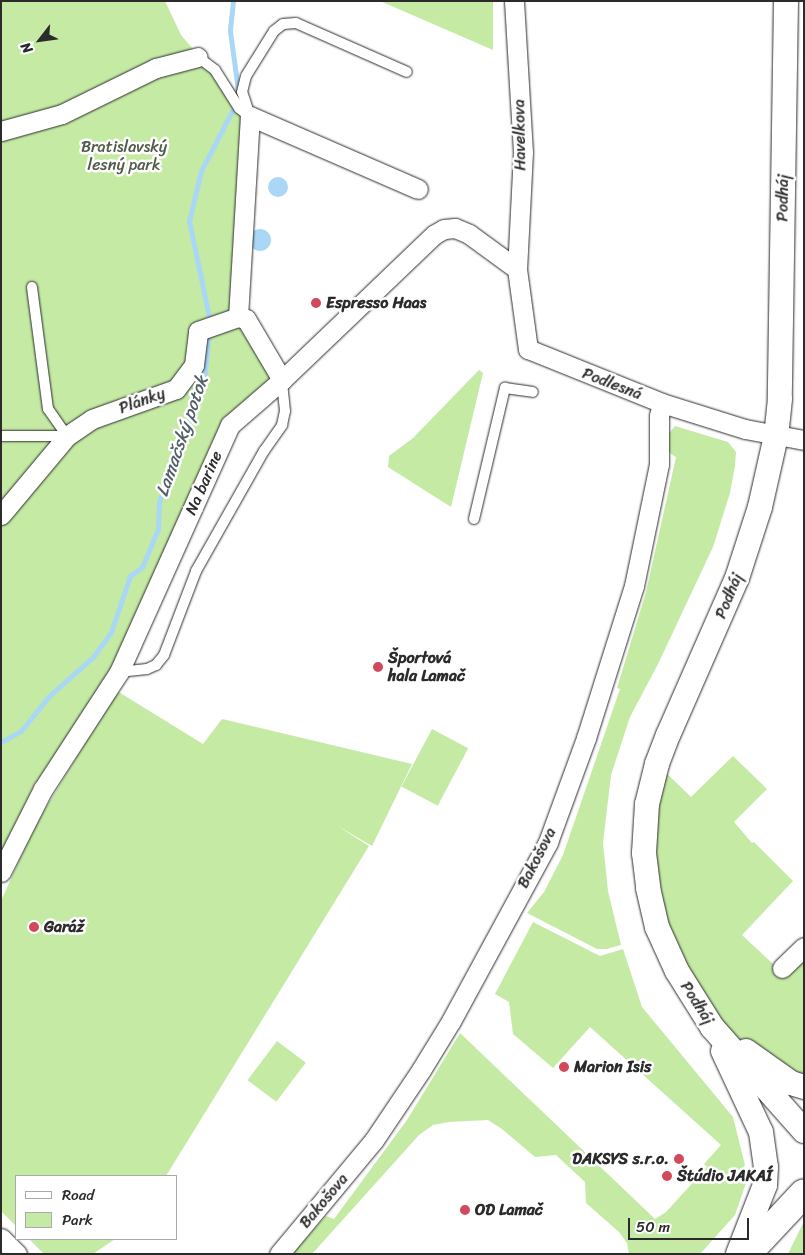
<!DOCTYPE html>
<meta charset="utf-8">
<style>
body{margin:0}
#map{position:relative;width:805px;height:1255px;overflow:hidden;background:#fff;font-family:Sriracha,sans-serif}
div>[style]{position:absolute}
[style*='--x']{left:calc(var(--x)*1px);top:calc(var(--y)*1px);width:calc(var(--w)*1px);rotate:calc(var(--a)*1deg)}
.green>*{inset:0;background:#c4eaa4;transform-origin:0 0}
.water>*{inset:0;background:#aad7f6}
.round{border-radius:50%}
.stream>*{height:5px;margin:-2.5px;padding:0 2.5px;transform-origin:2.5px;border-radius:2.5px;background:#aad7f6}
.roads{filter:drop-shadow(0 0 1px #2b2b2b) drop-shadow(0 0 1px #2b2b2b)}
.service>*{height:10px;margin:-5px;padding:0 5px;transform-origin:5px;border-radius:5px;background:#fff}
.minor>*{height:19px;margin:-9.5px;padding:0 9.5px;transform-origin:9.5px;border-radius:9.5px;background:#fff}
.tertiary>*{height:24px;margin:-12px;padding:0 12px;transform-origin:12px;border-radius:12px;background:#fff}
.primary>*{height:28px;margin:-14px;padding:0 14px;transform-origin:14px;border-radius:14px;background:#fff}
.dots>*{width:14px;height:14px;translate:-50% -50%;box-sizing:border-box;border:2px solid #fff;border-radius:50%}
span{translate:-50% -50%;white-space:nowrap;text-align:center;line-height:1.15;-webkit-text-stroke:5px #fff;paint-order:stroke}
.street-label{font-size:16px;color:#2b2b2b}
.park-label{font-size:16px;color:#515b49}
.poi-label{font-size:16px;color:#2b2b2b;font-weight:700}
.left{translate:0 -50%;text-align:left}
.right{translate:-100% -50%;text-align:right}
.water-label{font-size:18px;color:#515f68;font-style:italic}
.frame{position:absolute;inset:0;border:2px solid #2b2b2b;pointer-events:none}
.legend{position:absolute;left:15px;top:1175px;width:162px;height:65px;box-sizing:border-box;background:#fff;border:1px solid #aaa;margin:0;padding:6px 9px;list-style:none;font-size:15px;color:#2b2b2b}
.legend li{display:flex;align-items:center;gap:10px;height:25px}
.legend b{width:25px;border:1px solid #aaa}
.north{position:absolute;left:15px;top:15px;width:50px;height:50px;-webkit-text-stroke:4px #fff;paint-order:stroke;rotate:240deg;font-size:14px;font-weight:700;line-height:20px;text-align:center;color:#2b2b2b}
.north::after{content:'';display:block;margin:auto;width:18px;height:22px;background:#2b2b2b;clip-path:polygon(50% 0,100% 100%,50% 72%,0 100%)}
.scale{position:absolute;left:628px;top:1218px;width:121px;height:22px;box-sizing:border-box;border:2px solid #2b2b2b;border-top:0;padding-left:6px;font-size:15px;line-height:18px;white-space:nowrap;color:#2b2b2b;-webkit-text-stroke:4px #fff;paint-order:stroke}
</style>
<div id="map">
<div class="green">
<i style="clip-path:polygon(1px 1px,165px 1px,181px 35px,250px 116px,238px 317px,282px 380px,230px 425px,113px 683px,35px 783px,1px 862px)"></i>
<i style="clip-path:polygon(380px 1px,493px 1px,493px 50px)"></i>
<i style="clip-path:polygon(479px 370px,483px 373px,451px 507px,388px 467px,389px 456px,413px 438px)"></i>
<i style="clip-path:polygon(675px 426px,728px 442px,736px 452px,735px 466px,730px 493px,713px 547px,658px 664px,630px 717px,611px 775px,603px 843px,608px 891px,621px 945px,607px 949px,597px 949px,527px 913px,544px 892px,563px 855px,620px 689px,617px 688px,646px 592px,676px 457px,671px 454px,663px 441px)"></i>
<i style="clip-path:polygon(117px 691px,203px 744px,222px 719px,412px 764px,372px 846px,336px 825px,369px 846px,166px 1176px,16px 1176px,16px 1226px,1px 1211px,1px 901px,34px 827px)"></i>
<i style="left:432px;top:729px;width:41px;height:65px;rotate:28deg"></i>
<i style="clip-path:polygon(733px 756px,767px 789px,734px 822px,752px 843px,754px 842px,793px 881px,742px 935px,786px 976px,804px 957px,804px 1087px,712px 1027px,651px 902px,657px 764px,691px 797px)"></i>
<i style="clip-path:polygon(533px 922px,600px 956px,623px 949px,642px 1007px,733px 1117px,748px 1177px,735px 1215px,700px 1254px,629px 1254px,627px 1243px,619px 1232px,586px 1203px,585px 1182px,556px 1155px,535px 1157px,502px 1129px,488px 1120px,449px 1122px,433px 1125px,419px 1135px,312px 1254px,292px 1254px,326px 1216px,334px 1219px,407px 1120px,460px 1033px,655px 1219px,666px 1212px,707px 1167px,704px 1164px,721px 1145px,590px 1027px,553px 1068px,513px 1034px,509px 1002px,495px 994px)"></i>
<i style="left:277px;top:1041px;width:36px;height:49px;rotate:37deg"></i>
<i style="clip-path:polygon(804px 1221px,804px 1254px,788px 1254px)"></i>
<i style="clip-path:polygon(29px 1239px,115px 1239px,93px 1254px,44px 1254px)"></i>
</div>
<div class="water">
<i class="round" style="left:268px;top:177px;width:20px;height:20px"></i>
<i class="round" style="left:249px;top:229px;width:22px;height:22px"></i>
</div>
<div class="stream">
<i style="--x:233;--y:1;--w:30;--a:96"></i>
<i style="--x:230;--y:31;--w:60;--a:82.3"></i>
<i style="--x:210;--y:322;--w:103;--a:-101.7"></i>
<i style="--x:189;--y:221;--w:51;--a:-76.5"></i>
<i style="--x:201;--y:171;--w:68;--a:-62.7"></i>
<i style="--x:1;--y:742;--w:23;--a:-29"></i>
<i style="--x:21;--y:731;--w:45;--a:-51.3"></i>
<i style="--x:49;--y:696;--w:59;--a:-41.6"></i>
<i style="--x:93;--y:657;--w:31;--a:-54"></i>
<i style="--x:111;--y:632;--w:59;--a:-71.3"></i>
<i style="--x:130;--y:576;--w:15;--a:-37"></i>
<i style="--x:142;--y:567;--w:41;--a:-67.2"></i>
<i style="--x:158;--y:529;--w:27;--a:-88"></i>
<i style="--x:159;--y:502;--w:129;--a:-69.6"></i>
<i style="--x:204;--y:381;--w:48;--a:-84.1"></i>
</div>
<div class="roads">
<div class="service">
<i style="--x:198;--y:57;--w:21;--a:37"></i>
<i style="--x:215;--y:70;--w:45;--a:57.7"></i>
<i style="--x:239;--y:108;--w:13;--a:39"></i>
<i style="--x:250;--y:116;--w:25;--a:-108"></i>
<i style="--x:242;--y:92;--w:16;--a:-76"></i>
<i style="--x:246;--y:76;--w:53;--a:-58.1"></i>
<i style="--x:274;--y:31;--w:11;--a:-38"></i>
<i style="--x:283;--y:24;--w:13;--a:-4"></i>
<i style="--x:296;--y:23;--w:121;--a:23.8"></i>
<i style="--x:1;--y:436;--w:66;--a:0"></i>
<i style="--x:67;--y:436;--w:33;--a:-125"></i>
<i style="--x:48;--y:409;--w:123;--a:-97.5"></i>
<i style="--x:474;--y:519;--w:135;--a:-76.7"></i>
<i style="--x:505;--y:388;--w:28;--a:8"></i>
<i style="--x:119;--y:672;--w:28;--a:-6"></i>
<i style="--x:147;--y:669;--w:10;--a:-24"></i>
<i style="--x:156;--y:665;--w:13;--a:-51"></i>
<i style="--x:164;--y:655;--w:90;--a:-69.1"></i>
<i style="--x:196;--y:571;--w:138;--a:-60.5"></i>
<i style="--x:264;--y:451;--w:32;--a:-55"></i>
<i style="--x:282;--y:425;--w:14;--a:-78"></i>
<i style="--x:285;--y:411;--w:31;--a:-96"></i>
</div>
<div class="minor">
<i style="--x:514;--y:1;--w:151;--a:86.6"></i>
<i style="--x:523;--y:152;--w:117;--a:92.9"></i>
<i style="--x:517;--y:269;--w:81;--a:82.2"></i>
<i style="--x:528;--y:349;--w:144;--a:21.9"></i>
<i style="--x:662;--y:403;--w:87;--a:17.4"></i>
<i style="--x:745;--y:429;--w:60;--a:10.6"></i>
<i style="--x:1;--y:131;--w:63;--a:-15.6"></i>
<i style="--x:62;--y:114;--w:105;--a:-26.1"></i>
<i style="--x:156;--y:68;--w:43;--a:-14.7"></i>
<i style="--x:282;--y:380;--w:71;--a:-120.5"></i>
<i style="--x:246;--y:319;--w:8;--a:-166"></i>
<i style="--x:238;--y:317;--w:201;--a:-86.6"></i>
<i style="--x:250;--y:116;--w:183;--a:23.5"></i>
<i style="--x:1;--y:515;--w:103;--a:-50.1"></i>
<i style="--x:67;--y:436;--w:30;--a:-34"></i>
<i style="--x:92;--y:419;--w:89;--a:-19.7"></i>
<i style="--x:176;--y:389;--w:30;--a:-53"></i>
<i style="--x:194;--y:365;--w:34;--a:-83"></i>
<i style="--x:198;--y:331;--w:42;--a:-19.3"></i>
<i style="--x:1;--y:872;--w:93;--a:-63.2"></i>
<i style="--x:43;--y:789;--w:140;--a:-57"></i>
<i style="--x:119;--y:672;--w:271;--a:-65.8"></i>
<i style="--x:230;--y:425;--w:69;--a:-40.9"></i>
<i style="--x:282;--y:380;--w:211;--a:-43.7"></i>
<i style="--x:435;--y:234;--w:10;--a:-29"></i>
<i style="--x:444;--y:229;--w:11;--a:-5"></i>
<i style="--x:455;--y:228;--w:15;--a:23"></i>
<i style="--x:469;--y:234;--w:59;--a:36.1"></i>
<i style="--x:782;--y:968;--w:30;--a:-44"></i>
<i style="--x:1;--y:1238;--w:23;--a:45"></i>
<i style="--x:279;--y:1254;--w:148;--a:-50.2"></i>
<i style="--x:374;--y:1140;--w:84;--a:-56.1"></i>
<i style="--x:421;--y:1070;--w:57;--a:-58.5"></i>
<i style="--x:451;--y:1021;--w:204;--a:-61.5"></i>
<i style="--x:548;--y:842;--w:111;--a:-69.9"></i>
<i style="--x:586;--y:738;--w:159;--a:-72.5"></i>
<i style="--x:634;--y:586;--w:125;--a:-78.4"></i>
<i style="--x:659;--y:464;--w:48;--a:-90"></i>
<i style="--x:659;--y:416;--w:13;--a:-77"></i>
</div>
<div class="tertiary">
<i style="--x:786;--y:1;--w:398;--a:90.9"></i>
<i style="--x:780;--y:399;--w:37;--a:96"></i>
<i style="--x:776;--y:436;--w:73;--a:102.7"></i>
<i style="--x:760;--y:507;--w:75;--a:107.9"></i>
<i style="--x:737;--y:578;--w:171;--a:113.7"></i>
<i style="--x:668;--y:735;--w:31;--a:111"></i>
<i style="--x:657;--y:764;--w:41;--a:104"></i>
<i style="--x:647;--y:804;--w:49;--a:93.5"></i>
<i style="--x:644;--y:853;--w:35;--a:83"></i>
<i style="--x:648;--y:888;--w:40;--a:77"></i>
<i style="--x:657;--y:927;--w:48;--a:65.6"></i>
<i style="--x:677;--y:971;--w:66;--a:58"></i>
<i style="--x:712;--y:1027;--w:139;--a:48.5"></i>
<i style="--x:723;--y:1051;--w:89;--a:64.9"></i>
<i style="--x:761;--y:1132;--w:35;--a:82"></i>
<i style="--x:766;--y:1167;--w:18;--a:93"></i>
<i style="--x:765;--y:1185;--w:74;--a:111.4"></i>
<i style="--x:746;--y:1051;--w:55;--a:35.4"></i>
<i style="--x:791;--y:1083;--w:14;--a:17"></i>
</div>
<div class="primary">
<i style="--x:747;--y:1254;--w:83;--a:-46.9"></i>
</div>
</div>
<div class="dots">
<i style="left:316px;top:303px;background:#d1495b"></i>
<i style="left:378px;top:667px;background:#d1495b"></i>
<i style="left:34px;top:927px;background:#d1495b"></i>
<i style="left:564px;top:1067px;background:#d1495b"></i>
<i style="left:679px;top:1159px;background:#d1495b"></i>
<i style="left:667px;top:1176px;background:#d1495b"></i>
<i style="left:465px;top:1210px;background:#d1495b"></i>
</div>
<div class="street-label">
<span style="left:520px;top:135px;rotate:-91deg">Havelkova</span>
<span style="left:783px;top:198px;rotate:-89deg">Podháj</span>
<span style="left:612px;top:384px;rotate:21deg">Podlesná</span>
<span style="left:142px;top:401px;rotate:-20deg">Plánky</span>
<span style="left:204px;top:483px;rotate:-66deg">Na barine</span>
<span style="left:729px;top:596px;rotate:-68deg">Podháj</span>
<span style="left:537px;top:858px;rotate:-63deg">Bakošova</span>
<span style="left:697px;top:1003px;rotate:57deg">Podháj</span>
<span style="left:324px;top:1201px;rotate:-50deg">Bakošova</span>
</div>
<div class="park-label">
<span style="left:124px;top:156px">Bratislavský<br>lesný park</span>
</div>
<div class="poi-label">
<span class="left" style="left:326px;top:303px">Espresso Haas</span>
<span class="left" style="left:388px;top:667px">Športová<br>hala Lamač</span>
<span class="left" style="left:44px;top:927px">Garáž</span>
<span class="left" style="left:574px;top:1067px">Marion Isis</span>
<span class="right" style="left:669px;top:1159px">DAKSYS s.r.o.</span>
<span class="left" style="left:677px;top:1176px">Štúdio JAKAÍ</span>
<span class="left" style="left:475px;top:1210px">OD Lamač</span>
</div>
<div class="water-label">
<span style="left:182px;top:436px;rotate:-71deg">Lamačský potok</span>
</div>
<div class="frame"></div>
<ul class="legend">
<li><b style="height:6px;background:#fff"></b>Road</li>
<li><b style="height:14px;background:#c4eaa4"></b>Park</li>
</ul>
<div class="north">N</div>
<div class="scale">50 m</div>
</div>
